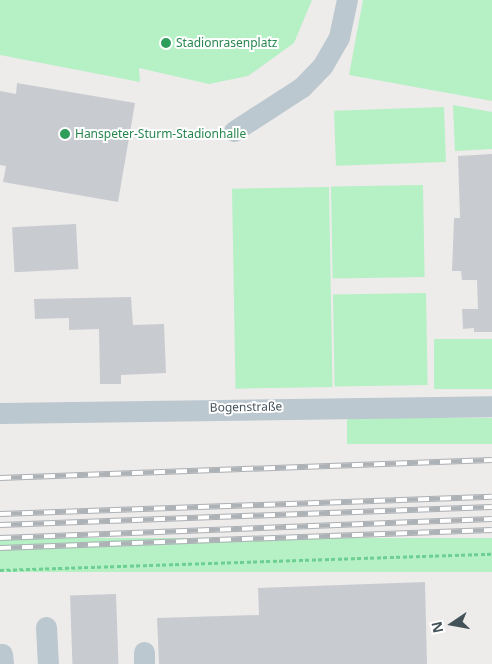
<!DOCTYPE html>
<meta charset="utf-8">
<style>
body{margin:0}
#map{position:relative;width:492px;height:664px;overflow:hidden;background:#eeebeb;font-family:"Noto Sans",sans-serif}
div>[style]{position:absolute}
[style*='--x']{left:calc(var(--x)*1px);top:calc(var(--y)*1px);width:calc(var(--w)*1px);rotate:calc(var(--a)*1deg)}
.green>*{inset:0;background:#b6f0c5;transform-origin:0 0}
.building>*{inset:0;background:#c8ccd1;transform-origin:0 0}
.path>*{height:3px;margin-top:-1.5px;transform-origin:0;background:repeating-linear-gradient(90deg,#6dcf92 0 4px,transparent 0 6.5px)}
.minor>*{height:21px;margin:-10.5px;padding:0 10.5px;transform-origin:10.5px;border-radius:10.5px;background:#bbc8cf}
.rail>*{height:5.5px;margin-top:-2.75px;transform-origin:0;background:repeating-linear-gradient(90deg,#fff 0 11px,#adb2b6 0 22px);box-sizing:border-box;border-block:1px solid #adb2b6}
.dots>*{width:14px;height:14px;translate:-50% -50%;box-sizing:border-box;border:2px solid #fff;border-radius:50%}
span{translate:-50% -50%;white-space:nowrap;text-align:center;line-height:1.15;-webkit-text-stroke:4px #fff;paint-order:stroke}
.leisure-label{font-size:12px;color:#27864d}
.left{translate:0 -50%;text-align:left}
.street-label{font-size:12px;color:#435259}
.north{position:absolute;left:427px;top:599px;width:50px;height:50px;-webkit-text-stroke:4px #fff;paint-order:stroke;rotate:258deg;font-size:14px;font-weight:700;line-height:20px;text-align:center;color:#435259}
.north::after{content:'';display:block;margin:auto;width:18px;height:22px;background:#435259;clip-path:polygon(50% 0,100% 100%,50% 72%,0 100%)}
</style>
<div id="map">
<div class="green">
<i style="clip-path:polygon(0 0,312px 0,294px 43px,248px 76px,209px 84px,139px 68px,140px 82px,0 55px)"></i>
<i style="clip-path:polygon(363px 0,492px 0,492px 101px,349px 75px)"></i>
<i style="clip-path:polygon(453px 105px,492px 112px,492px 149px,455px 151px)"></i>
<i style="left:444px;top:107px;width:55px;height:110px;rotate:88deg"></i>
<i style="left:423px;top:185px;width:92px;height:92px;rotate:89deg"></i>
<i style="left:329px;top:187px;width:200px;height:97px;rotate:89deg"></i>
<i style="left:426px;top:293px;width:92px;height:93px;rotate:89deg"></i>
<i style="left:492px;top:339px;width:50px;height:58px;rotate:90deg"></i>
<i style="left:492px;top:418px;width:26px;height:145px;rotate:90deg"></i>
<i style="left:492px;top:538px;width:34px;height:492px;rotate:90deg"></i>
</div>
<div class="building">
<i style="clip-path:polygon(17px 83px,135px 103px,118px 202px,3px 182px,6px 166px,0 165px,0 91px,16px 94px)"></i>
<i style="clip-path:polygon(492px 154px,492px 332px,474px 332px,474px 328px,463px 329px,462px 309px,478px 309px,477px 280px,462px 280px,461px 271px,452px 271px,454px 218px,460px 218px,458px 156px)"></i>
<i style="left:76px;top:224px;width:45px;height:64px;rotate:87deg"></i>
<i style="clip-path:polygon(131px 297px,133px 325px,164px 324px,166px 373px,121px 375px,121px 384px,100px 384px,99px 329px,69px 330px,69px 318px,35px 319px,34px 299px)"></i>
<i style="clip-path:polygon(425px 582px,427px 664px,159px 664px,157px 618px,259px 615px,258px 588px)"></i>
<i style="left:116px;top:594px;width:70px;height:46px;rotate:88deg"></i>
</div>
<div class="path">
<i style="--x:0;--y:570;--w:492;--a:-1.9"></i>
</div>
<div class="minor">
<i style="--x:234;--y:131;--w:81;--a:-32.9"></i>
<i style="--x:302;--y:87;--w:30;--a:-46"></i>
<i style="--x:323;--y:65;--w:32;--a:-60"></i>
<i style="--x:339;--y:37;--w:38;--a:-78"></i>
<i style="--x:0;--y:413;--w:492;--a:-0.8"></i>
<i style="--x:46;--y:627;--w:37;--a:87"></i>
<i style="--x:144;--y:652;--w:12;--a:90"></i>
<i style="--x:2;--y:654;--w:10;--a:84"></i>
</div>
<div class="rail">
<i style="--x:0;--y:478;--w:492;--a:-2.1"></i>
<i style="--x:0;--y:514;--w:492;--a:-2"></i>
<i style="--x:0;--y:525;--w:492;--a:-2.1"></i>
<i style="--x:0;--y:538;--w:492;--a:-2.2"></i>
<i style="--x:0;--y:548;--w:492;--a:-2.1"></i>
</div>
<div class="dots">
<i style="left:166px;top:43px;background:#2e9e5b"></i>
<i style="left:65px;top:134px;background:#2e9e5b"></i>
</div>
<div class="leisure-label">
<span class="left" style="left:176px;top:43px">Stadionrasenplatz</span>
<span class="left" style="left:75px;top:134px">Hanspeter-Sturm-Stadionhalle</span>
</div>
<div class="street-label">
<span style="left:246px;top:407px;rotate:-1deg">Bogenstraße</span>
</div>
<div class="north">N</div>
</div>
